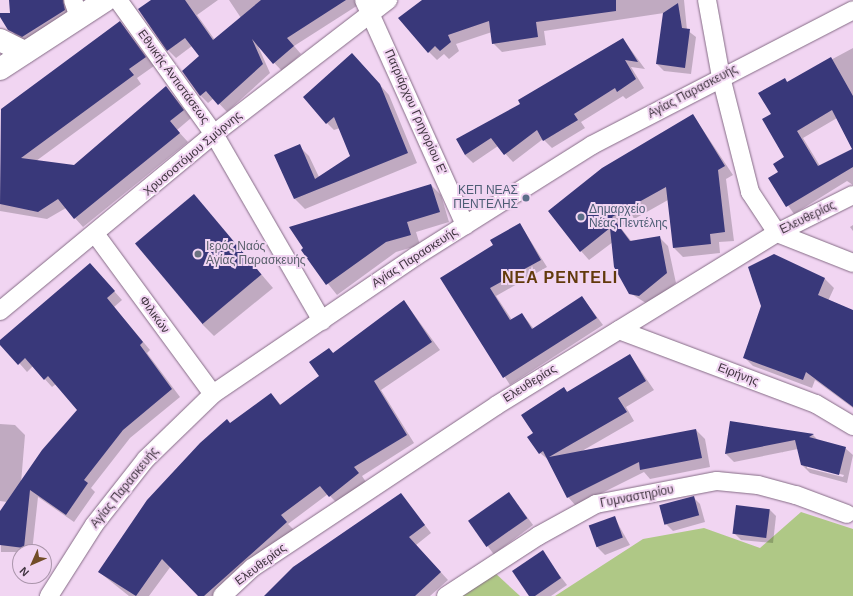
<!DOCTYPE html>
<meta charset="utf-8">
<style>
body{margin:0}
#map{position:relative;width:853px;height:596px;overflow:hidden;background:#f1d5f2;font-family:Arial,sans-serif}
div>[style]{position:absolute}
[style*='--x']{left:calc(var(--x)*1px);top:calc(var(--y)*1px);width:calc(var(--w)*1px);rotate:calc(var(--a)*1deg)}
.green>*{inset:0;background:#afc886}
.shadow>*{inset:0;background:#0003;transform-origin:0 0}
.building>*{inset:0;background:#39387a;transform-origin:0 0}
.roads{filter:drop-shadow(0 0 1px #856c86) drop-shadow(0 0 1px #856c86)}
.street>*{height:18px;margin:-9px;padding:0 9px;transform-origin:9px;border-radius:9px;background:#fff}
.secondary>*{height:22px;margin:-11px;padding:0 11px;transform-origin:11px;border-radius:11px;background:#fff}
.dots>*{width:11px;height:11px;translate:-50% -50%;box-sizing:border-box;border:2px solid #f1d5f2;border-radius:50%}
span{translate:-50% -50%;white-space:nowrap;text-align:center;line-height:1.15;-webkit-text-stroke:4px #f1d5f2;paint-order:stroke}
.street-label{font-size:12px;color:#403540}
.service-label{font-size:12px;color:#4e5e75}
.right{translate:-100% -50%;text-align:right}
.left{translate:0 -50%;text-align:left}
.worship-label{font-size:12px;color:#5b616d}
.district-label{font-size:16px;color:#623a0c;font-weight:700;letter-spacing:1px}
.north{position:absolute;left:12px;top:544px;width:40px;height:40px;box-sizing:border-box;background:#f1d5f2;border:1px solid #aa95ab;border-radius:50%;rotate:225deg;font-size:11px;font-weight:700;line-height:16px;text-align:center;color:#403540}
.north::after{content:'';display:block;margin:auto;width:14px;height:18px;background:#724d28;clip-path:polygon(50% 0,100% 100%,50% 72%,0 100%)}
</style>
<div id="map">
<div class="green">
<i style="clip-path:polygon(801px 512px,853px 529px,853px 596px,555px 596px,643px 539px,704px 528px,760px 548px)"></i>
<i style="clip-path:polygon(494px 572px,520px 596px,462px 596px)"></i>
</div>
<div class="shadow">
<i style="clip-path:polygon(10px 0,71px 0,69px 22px,32px 45px,18px 39px,0 15px,11px 14px)"></i>
<i style="clip-path:polygon(153px 0,218px 0,197px 15px,215px 40px,241px 18px,229px 0,366px 0,294px 46px,301px 54px,282px 71px,258px 46px,270px 73px,227px 112px,214px 98px,208px 103px,200px 95px,201px 57px,192px 46px,176px 58px,168px 50px)"></i>
<i style="clip-path:polygon(424px 0,684px 0,687px 30px,696px 37px,691px 74px,664px 71px,657px 64px,664px 13px,544px 31px,546px 45px,502px 52px,493px 43px,492px 32px,456px 44px,459px 51px,449px 59px,444px 54px,437px 60px,429px 52px)"></i>
<i style="clip-path:polygon(120px 22px,154px 66px,137px 78px,141px 84px,36px 161px,74px 166px,166px 87px,191px 118px,177px 130px,188px 142px,83px 227px,66px 208px,47px 219px,0 211px,2px 110px)"></i>
<i style="clip-path:polygon(623px 39px,645px 69px,631px 67px,644px 88px,626px 99px,623px 96px,581px 122px,585px 128px,552px 148px,543px 139px,513px 162px,498px 146px,473px 163px,465px 155px,522px 104px)"></i>
<i style="clip-path:polygon(853px 48px,853px 150px,837px 118px,803px 138px,820px 166px,853px 150px,853px 185px,847px 181px,794px 214px,769px 178px,780px 172px,786px 157px,772px 115px,785px 79px,788px 83px)"></i>
<i style="clip-path:polygon(352px 54px,389px 95px,417px 163px,305px 209px,295px 199px,276px 156px,299px 146px,309px 156px,319px 177px,351px 156px,340px 128px,334px 130px,324px 120px)"></i>
<i style="clip-path:polygon(693px 115px,733px 175px,726px 179px,734px 241px,719px 242px,720px 253px,683px 257px,674px 248px,668px 200px,620px 227px,632px 242px,659px 237px,668px 246px,676px 283px,649px 305px,630px 293px,613px 242px,589px 260px,581px 251px)"></i>
<i style="clip-path:polygon(431px 185px,441px 195px,449px 222px,416px 232px,420px 245px,396px 252px,337px 295px,302px 251px)"></i>
<i style="clip-path:polygon(194px 195px,273px 288px,214px 336px,202px 324px)"></i>
<i style="clip-path:polygon(520px 224px,547px 267px,496px 296px,512px 320px,522px 314px,534px 329px,582px 297px,603px 325px,510px 385px,442px 279px,494px 246px)"></i>
<i style="clip-path:polygon(853px 225px,853px 231px,850px 227px)"></i>
<i style="clip-path:polygon(774px 255px,825px 279px,834px 288px,828px 301px,853px 312px,853px 408px,815px 380px,812px 388px,753px 366px,744px 357px,762px 306px)"></i>
<i style="clip-path:polygon(90px 264px,122px 300px,114px 307px,150px 350px,147px 353px,180px 397px,130px 438px,91px 488px,95px 492px,74px 522px,38px 497px,32px 552px,1px 552px,0 513px,7px 502px,0 501px,0 424px,15px 425px,25px 435px,21px 483px,78px 410px,56px 384px,52px 387px,33px 366px,27px 372px,0 341px)"></i>
<i style="clip-path:polygon(404px 301px,440px 350px,381px 390px,414px 443px,362px 476px,366px 482px,338px 504px,328px 494px,288px 524px,294px 530px,221px 596px,200px 596px,171px 566px,149px 596px,129px 596px,99px 572px,230px 424px,271px 394px,281px 405px,321px 376px,329px 349px,334px 354px)"></i>
<i style="clip-path:polygon(630px 355px,654px 390px,626px 407px,634px 421px,582px 451px,696px 430px,705px 439px,710px 467px,650px 479px,644px 472px,576px 506px,568px 497px,550px 461px,540px 453px,534px 433px,563px 388px,568px 392px)"></i>
<i style="clip-path:polygon(evenodd,731px 422px,813px 435px,819px 441px,845px 448px,853px 455px,847px 483px,810px 473px,802px 465px,798px 449px,734px 462px,726px 454px,731px 422px,807px 466px,844px 475px,843px 477px,807px 468px,807px 466px)"></i>
<i style="left:509px;top:493px;width:40px;height:49px;rotate:53deg"></i>
<i style="clip-path:polygon(401px 494px,431px 533px,416px 545px,448px 580px,430px 596px,265px 596px)"></i>
<i style="clip-path:polygon(693px 497px,700px 504px,705px 522px,673px 531px,666px 524px)"></i>
<i style="clip-path:polygon(769px 509px,776px 516px,773px 543px,741px 540px,734px 533px)"></i>
<i style="clip-path:polygon(614px 517px,630px 545px,605px 555px,598px 548px,590px 527px)"></i>
<i style="clip-path:polygon(542px 552px,567px 585px,551px 596px,530px 596px)"></i>
</div>
<div class="building">
<i style="clip-path:polygon(9px 0,63px 0,65px 10px,22px 37px,8px 30px,0 17px,0 13px,10px 13px)"></i>
<i style="clip-path:polygon(151px 0,185px 0,213px 40px,261px 0,346px 0,287px 38px,294px 46px,273px 64px,252px 39px,263px 64px,218px 105px,206px 91px,200px 96px,182px 71px,199px 56px,185px 38px,167px 51px,138px 9px)"></i>
<i style="clip-path:polygon(422px 0,616px 0,616px 11px,536px 22px,538px 37px,492px 44px,489px 21px,448px 35px,451px 42px,440px 51px,435px 46px,428px 53px,398px 18px)"></i>
<i style="clip-path:polygon(678px 3px,682px 28px,690px 29px,685px 68px,656px 64px,663px 13px)"></i>
<i style="clip-path:polygon(120px 21px,146px 57px,129px 69px,134px 75px,21px 158px,74px 165px,166px 86px,184px 110px,170px 121px,180px 133px,74px 219px,58px 199px,38px 212px,0 204px,1px 109px)"></i>
<i style="clip-path:polygon(623px 38px,638px 62px,625px 60px,636px 79px,617px 92px,615px 88px,574px 114px,578px 120px,543px 141px,537px 130px,504px 155px,491px 138px,465px 155px,456px 139px,520px 104px,518px 100px)"></i>
<i style="clip-path:polygon(352px 53px,380px 84px,408px 153px,294px 199px,274px 155px,300px 144px,315px 179px,350px 156px,334px 117px,326px 124px,303px 97px)"></i>
<i style="clip-path:polygon(evenodd,831px 57px,853px 96px,853px 167px,786px 207px,768px 178px,778px 172px,773px 164px,784px 157px,762px 119px,771px 114px,758px 93px,785px 78px,787px 82px,831px 57px,832px 110px,852px 149px,818px 166px,797px 131px,832px 110px)"></i>
<i style="clip-path:polygon(693px 114px,725px 166px,718px 170px,725px 232px,710px 234px,711px 244px,673px 248px,666px 187px,612px 217px,630px 241px,660px 236px,667px 273px,639px 296px,629px 294px,614px 267px,610px 228px,580px 252px,548px 211px,602px 168px)"></i>
<i style="clip-path:polygon(431px 184px,440px 212px,407px 222px,411px 235px,386px 242px,326px 285px,301px 250px,303px 248px,289px 227px)"></i>
<i style="left:194px;top:194px;width:105px;height:77px;rotate:50deg"></i>
<i style="clip-path:polygon(520px 223px,541px 260px,490px 288px,510px 320px,522px 313px,532px 329px,582px 296px,597px 318px,503px 378px,440px 278px,493px 245px,490px 240px)"></i>
<i style="clip-path:polygon(774px 254px,825px 278px,818px 295px,853px 310px,853px 407px,806px 372px,803px 380px,743px 358px,761px 306px,748px 267px)"></i>
<i style="clip-path:polygon(90px 263px,115px 291px,107px 298px,143px 342px,140px 345px,172px 389px,123px 430px,84px 480px,88px 483px,66px 515px,30px 490px,24px 548px,0 545px,0 511px,42px 450px,77px 410px,48px 376px,44px 380px,25px 358px,18px 365px,0 345px,0 340px)"></i>
<i style="clip-path:polygon(404px 300px,432px 342px,374px 381px,407px 435px,354px 467px,359px 473px,329px 497px,320px 486px,281px 515px,287px 522px,204px 596px,198px 596px,162px 559px,136px 596px,98px 572px,147px 500px,200px 443px,227px 419px,230px 423px,271px 393px,280px 405px,319px 376px,309px 362px,329px 348px,333px 353px)"></i>
<i style="clip-path:polygon(630px 354px,646px 381px,618px 398px,627px 412px,549px 457px,696px 429px,702px 458px,640px 470px,639px 462px,567px 498px,543px 451px,539px 454px,527px 437px,533px 433px,521px 415px,564px 387px,567px 392px)"></i>
<i style="clip-path:polygon(730px 421px,814px 434px,809px 437px,846px 447px,839px 475px,801px 465px,795px 440px,725px 454px)"></i>
<i style="left:509px;top:492px;width:32px;height:50px;rotate:55deg"></i>
<i style="clip-path:polygon(401px 493px,425px 525px,409px 537px,441px 572px,415px 596px,264px 596px,293px 567px)"></i>
<i style="left:694px;top:496px;width:20px;height:36px;rotate:75deg"></i>
<i style="left:736px;top:505px;width:34px;height:29px;rotate:7deg"></i>
<i style="left:615px;top:516px;width:23px;height:28px;rotate:70deg"></i>
<i style="clip-path:polygon(543px 550px,561px 578px,535px 596px,529px 596px,512px 571px)"></i>
</div>
<div class="roads">
<div class="street">
<i style="--x:73;--y:0;--w:18;--a:71"></i>
<i style="--x:118;--y:0;--w:165;--a:54.4"></i>
<i style="--x:214;--y:134;--w:216;--a:60"></i>
<i style="--x:364;--y:0;--w:247;--a:65.8"></i>
<i style="--x:707;--y:0;--w:78;--a:79.7"></i>
<i style="--x:721;--y:77;--w:119;--a:75.8"></i>
<i style="--x:750;--y:192;--w:49;--a:56.6"></i>
<i style="--x:777;--y:233;--w:82;--a:21.5"></i>
<i style="--x:96;--y:235;--w:197;--a:53.7"></i>
<i style="--x:0;--y:311;--w:278;--a:-39.6"></i>
<i style="--x:214;--y:134;--w:220;--a:-37.6"></i>
<i style="--x:619;--y:330;--w:210;--a:20.6"></i>
<i style="--x:816;--y:404;--w:43;--a:30.7"></i>
<i style="--x:49;--y:596;--w:84;--a:-57.6"></i>
<i style="--x:94;--y:525;--w:84;--a:-51.8"></i>
<i style="--x:146;--y:459;--w:93;--a:-44.1"></i>
<i style="--x:213;--y:394;--w:245;--a:-34.2"></i>
<i style="--x:416;--y:256;--w:208;--a:-32.2"></i>
<i style="--x:592;--y:145;--w:294;--a:-27.3"></i>
<i style="--x:222;--y:596;--w:41;--a:-43"></i>
<i style="--x:252;--y:568;--w:294;--a:-33.6"></i>
<i style="--x:497;--y:405;--w:329;--a:-31.6"></i>
<i style="--x:777;--y:233;--w:85;--a:-26.6"></i>
<i style="--x:446;--y:596;--w:110;--a:-33.1"></i>
<i style="--x:538;--y:536;--w:66;--a:-28.9"></i>
<i style="--x:596;--y:504;--w:123;--a:-10.8"></i>
<i style="--x:717;--y:481;--w:41;--a:5.6"></i>
<i style="--x:758;--y:485;--w:39;--a:15"></i>
<i style="--x:796;--y:495;--w:54;--a:20.4"></i>
</div>
<div class="secondary">
<i style="--x:0;--y:40;--w:28;--a:26"></i>
<i style="--x:0;--y:69;--w:126;--a:-33.1"></i>
</div>
</div>
<div class="dots">
<i style="left:526px;top:198px;background:#5c6f8a"></i>
<i style="left:581px;top:217px;background:#5c6f8a"></i>
<i style="left:198px;top:254px;background:#6b7280"></i>
</div>
<div class="street-label">
<span style="left:173px;top:77px;rotate:54deg">Εθνικής Αντιστάσεως</span>
<span style="left:693px;top:92px;rotate:-28deg">Αγίας Παρασκευής</span>
<span style="left:415px;top:112px;rotate:66deg">Πατριάρχου Γρηγορίου Ε'</span>
<span style="left:193px;top:154px;rotate:-40deg">Χρυσοστόμου Σμύρνης</span>
<span style="left:808px;top:218px;rotate:-26deg">Ελευθερίας</span>
<span style="left:415px;top:258px;rotate:-33deg">Αγίας Παρασκευής</span>
<span style="left:154px;top:315px;rotate:54deg">Φιλικών</span>
<span style="left:738px;top:375px;rotate:21deg">Ειρήνης</span>
<span style="left:530px;top:384px;rotate:-32deg">Ελευθερίας</span>
<span style="left:125px;top:488px;rotate:-51deg">Αγίας Παρασκευής</span>
<span style="left:637px;top:497px;rotate:-11deg">Γυμναστηρίου</span>
<span style="left:261px;top:565px;rotate:-37deg">Ελευθερίας</span>
</div>
<div class="service-label">
<span class="right" style="left:518px;top:198px">ΚΕΠ ΝΕΑΣ<br>ΠΕΝΤΕΛΗΣ</span>
<span class="left" style="left:589px;top:217px">Δημαρχείο<br>Νέας Πεντέλης</span>
</div>
<div class="worship-label">
<span class="left" style="left:206px;top:254px">Ιερός Ναός<br>Αγίας Παρασκευής</span>
</div>
<div class="district-label">
<span style="left:560px;top:278px">NEA PENTELI</span>
</div>
<div class="north">N</div>
</div>
